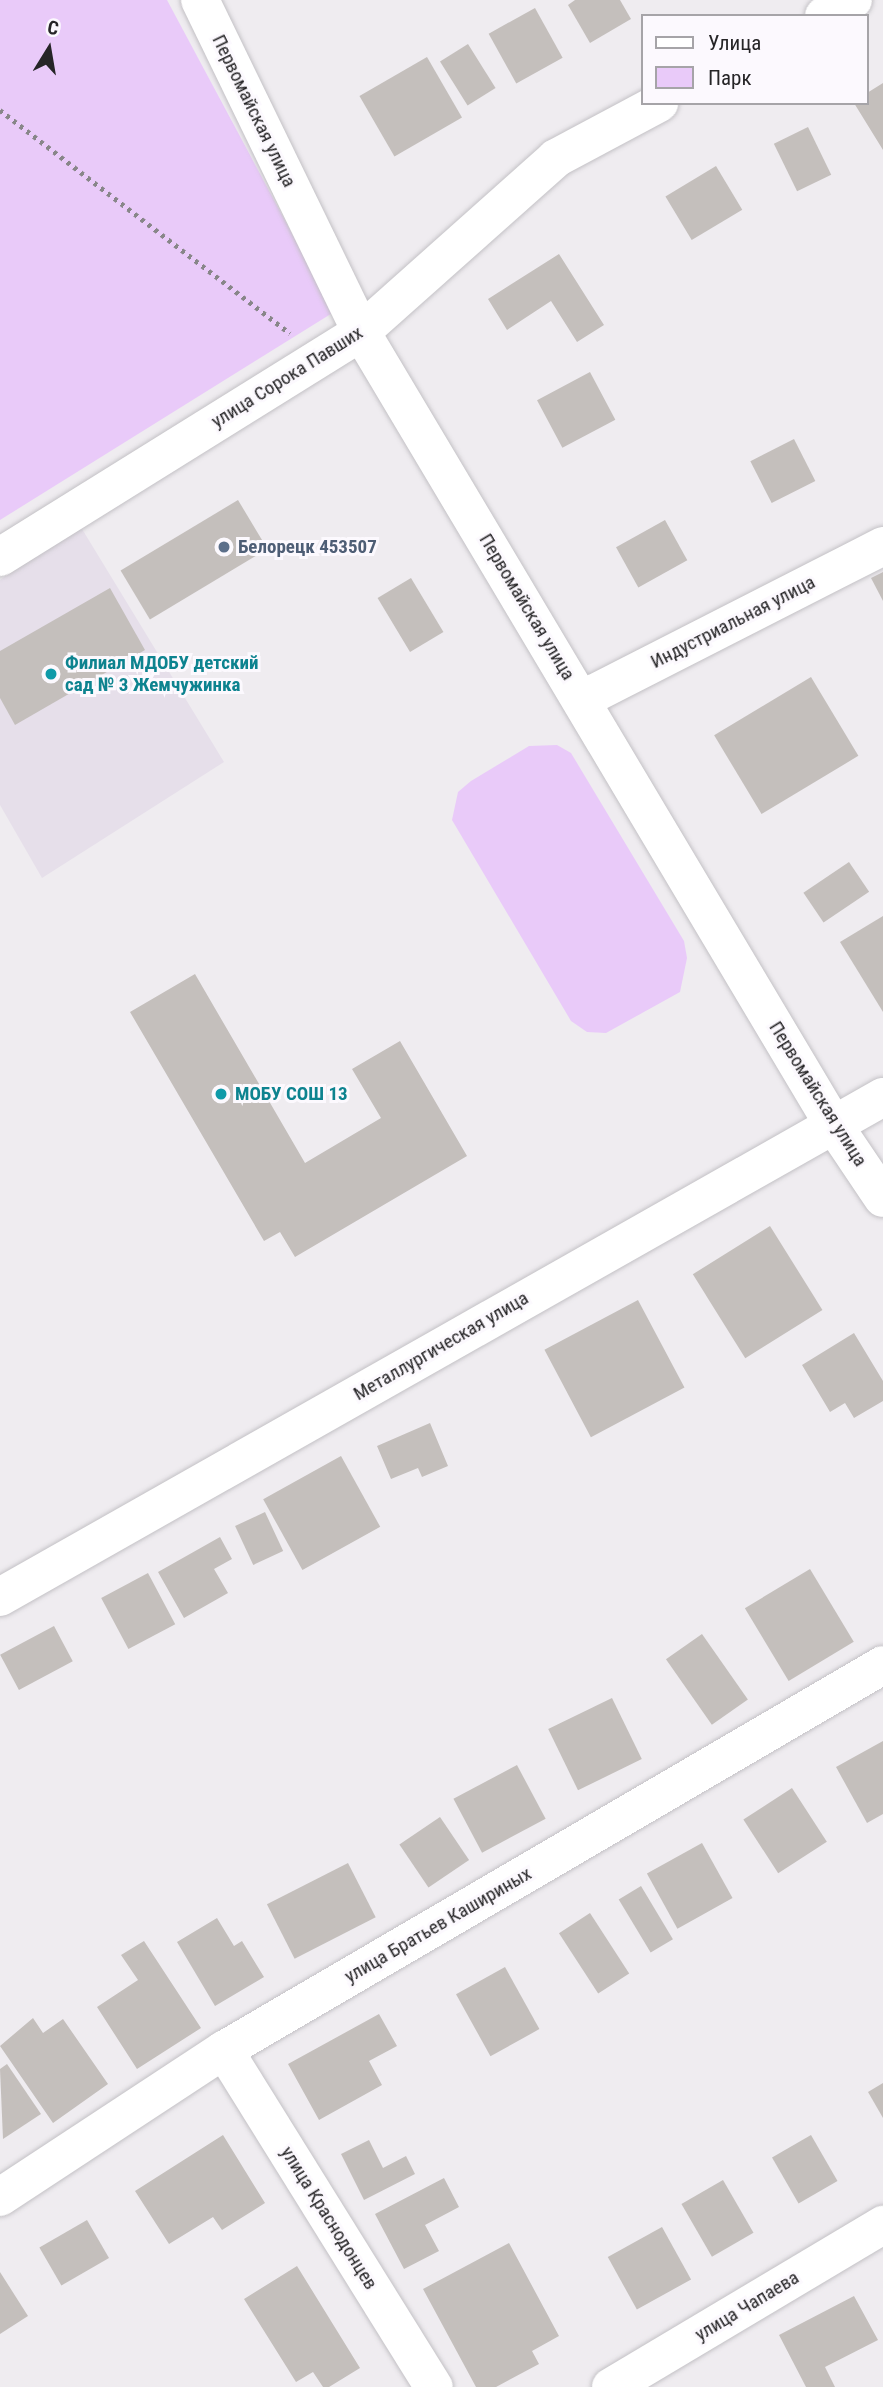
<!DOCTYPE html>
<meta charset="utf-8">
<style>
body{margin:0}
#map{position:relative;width:883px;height:2387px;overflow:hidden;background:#efecf0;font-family:"Roboto Condensed",sans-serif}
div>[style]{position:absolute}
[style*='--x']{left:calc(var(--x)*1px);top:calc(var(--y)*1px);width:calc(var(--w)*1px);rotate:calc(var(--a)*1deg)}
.built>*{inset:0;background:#e6dfea}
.green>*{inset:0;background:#e9caf9}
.building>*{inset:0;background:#c4bfbc;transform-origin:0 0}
.path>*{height:4.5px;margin-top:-2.25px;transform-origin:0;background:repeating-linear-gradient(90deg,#888689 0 3.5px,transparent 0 8.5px)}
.roads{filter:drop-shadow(0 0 2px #c3c1c5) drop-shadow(0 0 2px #c3c1c5)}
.minor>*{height:38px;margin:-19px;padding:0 19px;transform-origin:19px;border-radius:19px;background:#fff}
.tertiary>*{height:38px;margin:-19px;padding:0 19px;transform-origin:19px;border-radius:19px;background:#fff}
.dots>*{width:19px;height:19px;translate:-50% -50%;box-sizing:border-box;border:4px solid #fcf9fe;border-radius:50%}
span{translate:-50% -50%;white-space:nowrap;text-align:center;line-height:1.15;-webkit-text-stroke:6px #fcf9fe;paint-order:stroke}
.street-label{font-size:19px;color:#262527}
.service-label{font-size:19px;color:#4e5e75;font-weight:700}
.left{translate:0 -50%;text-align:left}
.culture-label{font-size:19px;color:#0d838f;font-weight:700}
.legend{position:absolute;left:641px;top:14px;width:228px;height:91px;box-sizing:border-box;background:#fcf9fe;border:2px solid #a6a4a8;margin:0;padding:9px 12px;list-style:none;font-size:21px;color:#262527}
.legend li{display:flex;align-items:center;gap:14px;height:35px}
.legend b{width:35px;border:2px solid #a6a4a8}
.north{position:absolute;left:14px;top:14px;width:70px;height:70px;-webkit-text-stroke:5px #fcf9fe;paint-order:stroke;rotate:11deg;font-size:19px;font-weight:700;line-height:28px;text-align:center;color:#262527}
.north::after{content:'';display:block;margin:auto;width:24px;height:32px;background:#262527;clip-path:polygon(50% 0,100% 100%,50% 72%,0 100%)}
</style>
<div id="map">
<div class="built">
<i style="clip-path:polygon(79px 524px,224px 762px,42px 878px,0 805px,0 580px)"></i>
</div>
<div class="green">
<i style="clip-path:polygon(0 0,167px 0,334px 312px,0 520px)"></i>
<i style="clip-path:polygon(557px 745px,571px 753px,684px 941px,687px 958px,680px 992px,606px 1033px,587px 1032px,571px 1021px,452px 820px,458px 792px,471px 781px,529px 746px)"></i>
</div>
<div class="building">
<i style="clip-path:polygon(575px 0,620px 0,631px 19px,590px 43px,568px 5px)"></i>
<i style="left:535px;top:8px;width:57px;height:53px;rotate:61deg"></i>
<i style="left:468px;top:44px;width:52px;height:33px;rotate:58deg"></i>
<i style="left:427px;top:57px;width:70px;height:78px;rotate:60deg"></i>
<i style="clip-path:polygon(883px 83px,883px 150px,854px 103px,867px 103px,867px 93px)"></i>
<i style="left:808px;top:127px;width:53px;height:38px;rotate:64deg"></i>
<i style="left:716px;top:166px;width:51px;height:59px;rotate:59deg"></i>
<i style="clip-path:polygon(559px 254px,604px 325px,577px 342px,551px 301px,507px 330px,488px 299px)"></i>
<i style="left:590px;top:372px;width:54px;height:60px;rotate:62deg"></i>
<i style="left:794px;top:439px;width:47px;height:49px;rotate:63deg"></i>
<i style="left:238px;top:500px;width:57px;height:137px;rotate:59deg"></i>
<i style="left:665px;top:520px;width:46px;height:56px;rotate:61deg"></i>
<i style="clip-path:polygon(883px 572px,883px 601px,871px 578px)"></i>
<i style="left:411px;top:578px;width:63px;height:39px;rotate:59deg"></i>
<i style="clip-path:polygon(110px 588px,145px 650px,15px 725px,0 698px,0 651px)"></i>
<i style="left:811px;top:677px;width:92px;height:113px;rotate:59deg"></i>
<i style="left:849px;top:862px;width:36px;height:55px;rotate:56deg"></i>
<i style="clip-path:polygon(883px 916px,883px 1012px,840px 942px)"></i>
<i style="clip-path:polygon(195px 974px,305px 1163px,381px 1118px,352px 1069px,400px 1041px,467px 1156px,295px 1257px,280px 1232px,264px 1241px,130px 1012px)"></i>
<i style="left:770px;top:1226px;width:99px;height:91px;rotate:58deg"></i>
<i style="left:638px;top:1300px;width:99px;height:106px;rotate:62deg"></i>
<i style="clip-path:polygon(854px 1333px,883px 1381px,883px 1401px,854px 1418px,845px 1403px,830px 1412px,802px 1365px)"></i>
<i style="clip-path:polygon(430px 1423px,448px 1466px,422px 1477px,418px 1468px,391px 1479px,377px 1446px)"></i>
<i style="left:341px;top:1456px;width:81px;height:89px;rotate:61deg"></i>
<i style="left:265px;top:1512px;width:43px;height:33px;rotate:65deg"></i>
<i style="clip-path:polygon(220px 1537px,232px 1559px,214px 1569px,228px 1593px,184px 1618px,158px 1572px)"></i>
<i style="left:810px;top:1569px;width:85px;height:76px;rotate:59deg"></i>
<i style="left:148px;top:1573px;width:58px;height:53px;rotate:62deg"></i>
<i style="left:54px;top:1626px;width:40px;height:61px;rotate:62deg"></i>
<i style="left:702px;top:1634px;width:80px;height:44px;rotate:55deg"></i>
<i style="left:612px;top:1698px;width:68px;height:71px;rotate:64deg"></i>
<i style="clip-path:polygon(883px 1741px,883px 1814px,867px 1823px,836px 1767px)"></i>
<i style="left:517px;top:1765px;width:61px;height:72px;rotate:62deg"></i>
<i style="left:792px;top:1788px;width:64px;height:58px;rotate:57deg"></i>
<i style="left:440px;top:1817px;width:52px;height:49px;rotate:56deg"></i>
<i style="left:702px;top:1843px;width:63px;height:63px;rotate:61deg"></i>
<i style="left:348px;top:1863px;width:61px;height:91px;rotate:63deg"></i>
<i style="left:641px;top:1886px;width:62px;height:26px;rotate:59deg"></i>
<i style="left:590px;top:1913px;width:72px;height:37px;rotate:57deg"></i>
<i style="clip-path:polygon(217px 1918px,234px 1946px,242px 1941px,264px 1977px,215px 2006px,177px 1942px)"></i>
<i style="clip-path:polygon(144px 1941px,201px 2028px,137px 2069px,97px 2007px,138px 1980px,121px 1955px)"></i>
<i style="left:505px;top:1967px;width:71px;height:56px;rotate:61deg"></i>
<i style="clip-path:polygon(379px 2014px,397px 2046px,369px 2061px,382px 2085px,319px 2120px,288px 2064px)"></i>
<i style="clip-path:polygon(33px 2018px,43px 2033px,63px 2019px,108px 2084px,53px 2123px,0 2046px)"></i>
<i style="clip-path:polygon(7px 2064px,41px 2114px,3px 2139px,0 2069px)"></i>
<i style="clip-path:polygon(883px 2083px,883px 2118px,868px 2092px)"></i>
<i style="clip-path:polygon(223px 2135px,265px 2203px,222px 2230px,213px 2217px,169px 2244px,135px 2191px)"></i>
<i style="left:811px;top:2135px;width:53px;height:45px;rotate:60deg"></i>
<i style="clip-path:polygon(369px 2140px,383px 2168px,406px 2156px,415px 2174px,364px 2200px,341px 2154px)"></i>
<i style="clip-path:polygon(444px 2178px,459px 2207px,425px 2225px,439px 2251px,404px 2269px,375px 2214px)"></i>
<i style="left:723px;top:2180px;width:61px;height:48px;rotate:60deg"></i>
<i style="left:87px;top:2220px;width:44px;height:55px;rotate:60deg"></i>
<i style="left:662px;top:2227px;width:60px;height:62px;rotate:61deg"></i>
<i style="clip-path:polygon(509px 2243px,559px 2336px,532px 2351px,539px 2364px,496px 2387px,476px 2387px,423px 2289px)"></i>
<i style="clip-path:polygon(297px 2266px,360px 2368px,329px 2387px,323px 2387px,313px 2372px,296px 2382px,244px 2299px)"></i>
<i style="clip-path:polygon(0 2272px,28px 2316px,0 2334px)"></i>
<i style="clip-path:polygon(854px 2296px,878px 2340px,825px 2367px,835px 2387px,806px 2387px,779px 2335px)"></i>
</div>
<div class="path">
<i style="--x:0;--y:110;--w:366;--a:37.6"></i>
</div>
<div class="roads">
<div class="minor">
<i style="--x:200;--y:0;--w:369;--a:64.1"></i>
<i style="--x:361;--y:332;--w:922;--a:59.21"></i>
<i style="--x:833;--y:1124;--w:89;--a:56"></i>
<i style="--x:824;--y:16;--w:33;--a:-29"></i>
<i style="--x:0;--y:557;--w:425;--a:-31.9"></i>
<i style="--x:361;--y:332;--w:261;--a:-41.7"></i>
<i style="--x:556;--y:158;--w:117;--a:-28.1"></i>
<i style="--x:583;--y:699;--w:337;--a:-27"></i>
<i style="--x:0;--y:1597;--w:1015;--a:-29.52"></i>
<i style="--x:224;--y:2050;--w:397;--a:58.1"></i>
<i style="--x:0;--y:2197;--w:268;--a:-33.3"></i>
<i style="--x:224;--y:2050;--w:763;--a:-30.29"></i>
</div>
<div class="tertiary">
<i style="--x:611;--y:2387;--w:317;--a:-30.8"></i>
</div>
</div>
<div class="dots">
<i style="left:224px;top:547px;background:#5c6f8a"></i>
<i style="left:51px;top:674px;background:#0f9aa8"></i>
<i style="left:221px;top:1094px;background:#0f9aa8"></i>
</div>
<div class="street-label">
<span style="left:254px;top:111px;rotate:64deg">Первомайская улица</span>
<span style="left:287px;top:377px;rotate:-32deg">улица Сорока Павших</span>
<span style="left:527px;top:607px;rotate:59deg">Первомайская улица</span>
<span style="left:733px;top:622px;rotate:-27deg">Индустриальная улица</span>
<span style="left:818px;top:1094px;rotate:58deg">Первомайская улица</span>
<span style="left:441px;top:1346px;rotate:-30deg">Металлургическая улица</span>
<span style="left:438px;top:1925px;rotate:-30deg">улица Братьев Кашириных</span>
<span style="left:329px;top:2218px;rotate:58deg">улица Краснодонцев</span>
<span style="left:747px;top:2306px;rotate:-31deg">улица Чапаева</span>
</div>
<div class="service-label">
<span class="left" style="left:238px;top:547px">Белорецк 453507</span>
</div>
<div class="culture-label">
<span class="left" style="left:65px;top:674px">Филиал МДОБУ детский<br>сад № 3 Жемчужинка</span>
<span class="left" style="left:235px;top:1094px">МОБУ СОШ 13</span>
</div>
<ul class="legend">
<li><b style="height:9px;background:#fff"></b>Улица</li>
<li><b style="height:19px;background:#e9caf9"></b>Парк</li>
</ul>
<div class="north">С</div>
</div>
